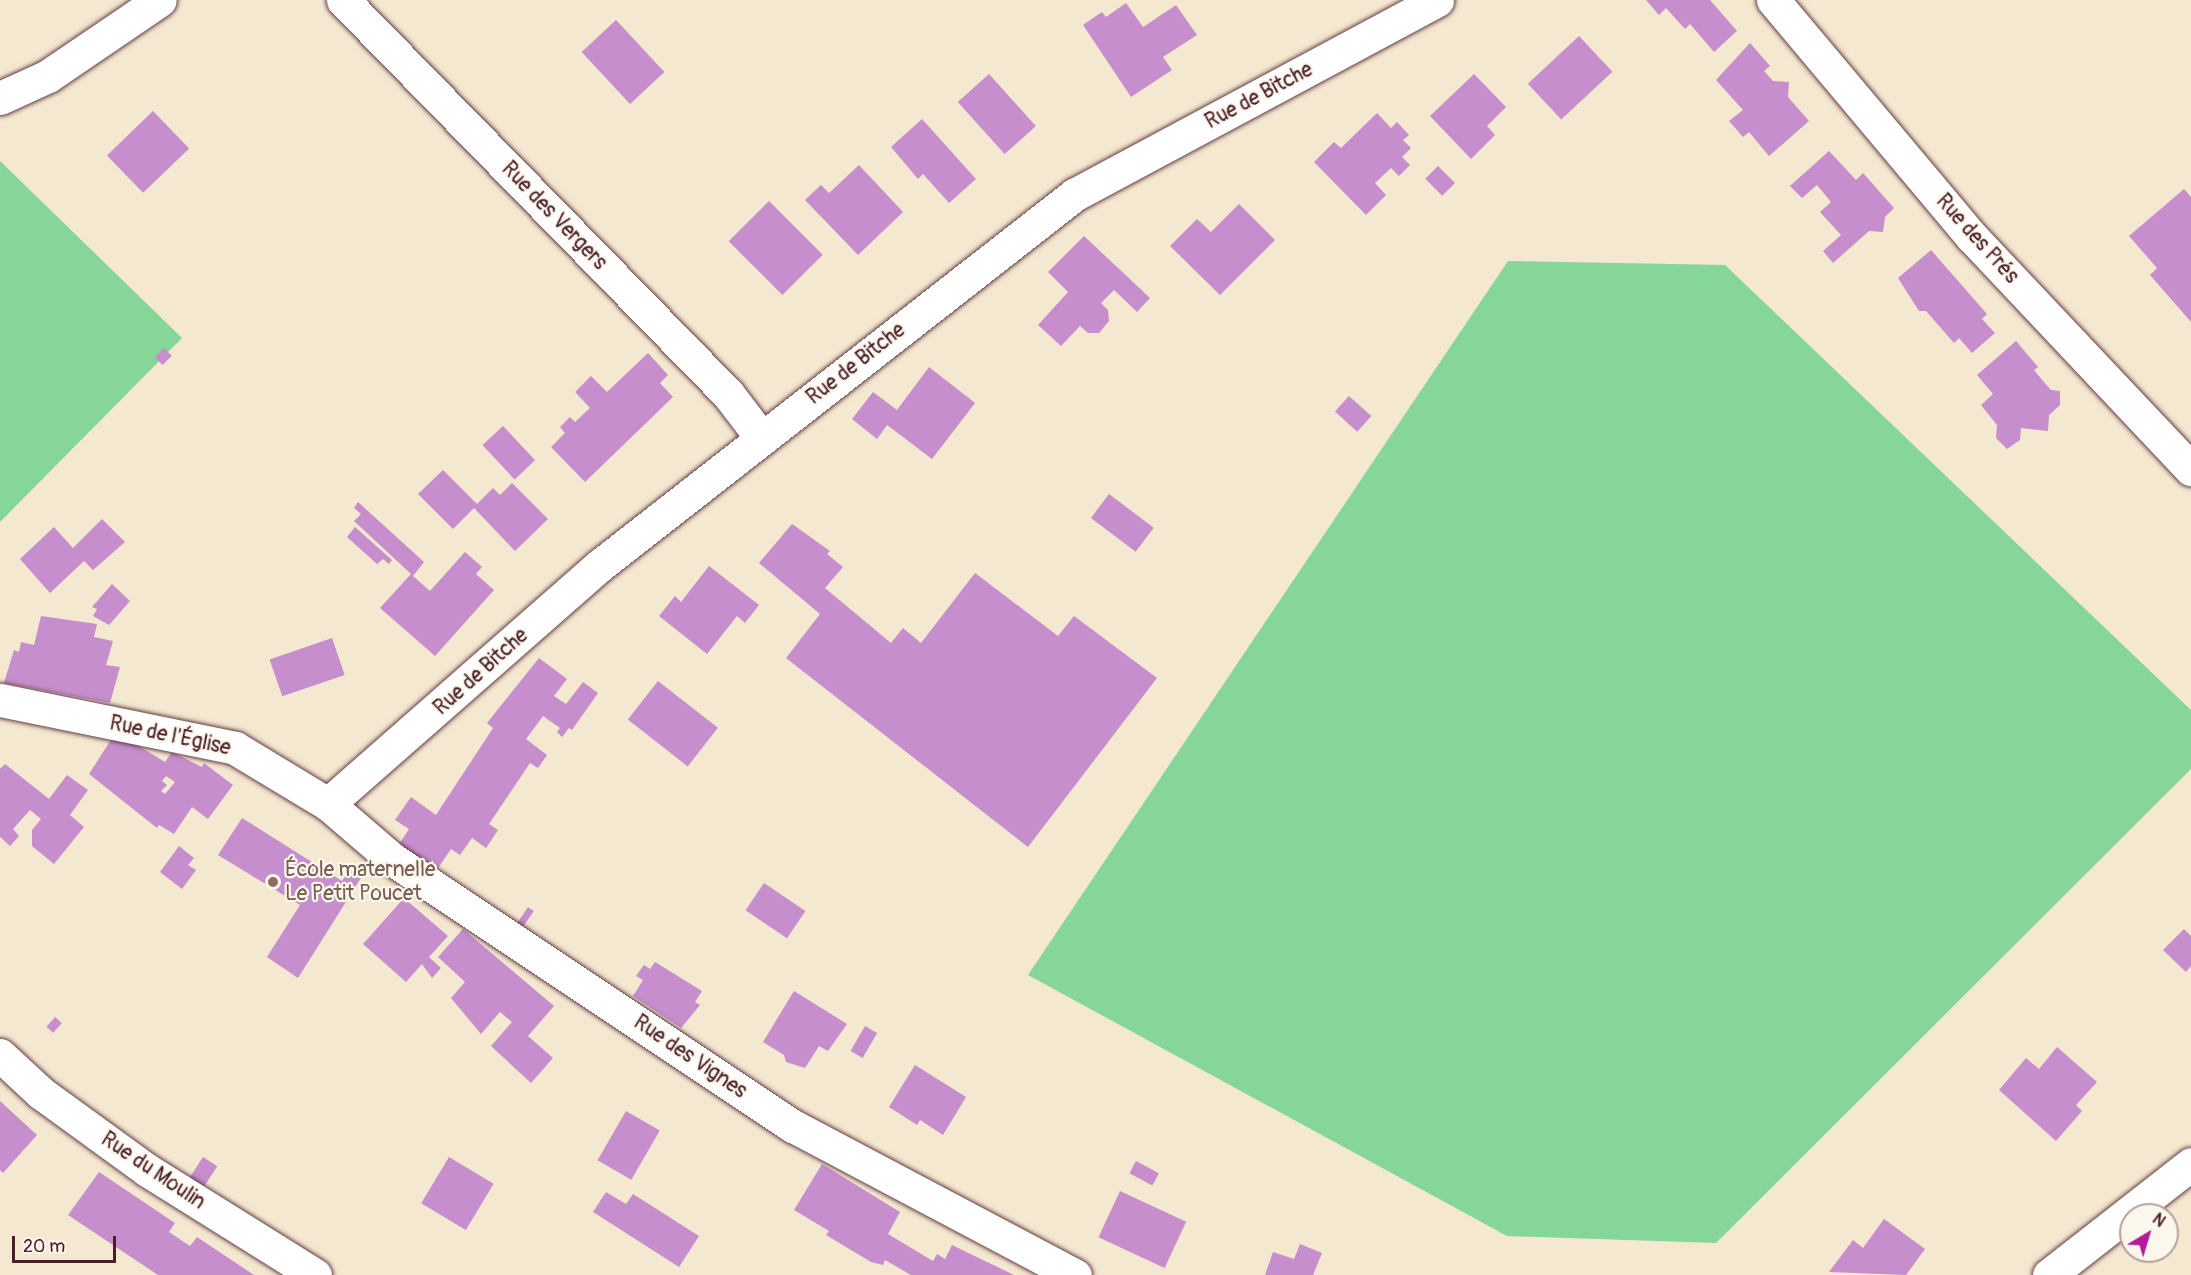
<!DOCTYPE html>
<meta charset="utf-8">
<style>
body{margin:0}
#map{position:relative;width:2191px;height:1275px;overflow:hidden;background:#f4e8d0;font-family:Pangolin,sans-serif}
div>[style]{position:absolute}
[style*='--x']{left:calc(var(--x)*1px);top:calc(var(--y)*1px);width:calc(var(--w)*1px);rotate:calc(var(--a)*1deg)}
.green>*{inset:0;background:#85d698}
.building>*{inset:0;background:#c68ecd;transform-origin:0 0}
.roads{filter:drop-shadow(0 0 2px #643d44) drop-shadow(0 0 2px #643d44)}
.minor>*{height:33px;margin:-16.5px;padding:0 16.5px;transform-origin:16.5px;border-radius:16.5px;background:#fff}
.dots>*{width:16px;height:16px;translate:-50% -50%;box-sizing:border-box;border:3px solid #fbf7ec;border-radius:50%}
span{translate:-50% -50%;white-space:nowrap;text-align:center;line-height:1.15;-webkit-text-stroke:4.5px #fbf7ec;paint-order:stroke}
.street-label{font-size:21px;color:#4a1f2b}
.education-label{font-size:21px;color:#785e54}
.left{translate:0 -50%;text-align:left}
.north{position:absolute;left:2119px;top:1203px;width:60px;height:60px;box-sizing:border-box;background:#fbf7ec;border:2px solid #b4a19f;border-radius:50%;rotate:38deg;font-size:16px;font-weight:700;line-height:24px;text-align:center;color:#4a1f2b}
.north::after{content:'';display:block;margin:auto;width:21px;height:27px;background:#b5179e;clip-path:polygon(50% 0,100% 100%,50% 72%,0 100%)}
.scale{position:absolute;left:12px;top:1236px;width:104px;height:27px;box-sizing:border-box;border:3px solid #4a1f2b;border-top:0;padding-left:8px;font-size:18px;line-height:21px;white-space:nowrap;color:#4a1f2b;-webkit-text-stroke:4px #fbf7ec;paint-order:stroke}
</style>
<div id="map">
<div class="green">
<i style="clip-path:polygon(0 161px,182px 338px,0 522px)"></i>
<i style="clip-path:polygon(1508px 261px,1725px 265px,2191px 710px,2191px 769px,1716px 1243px,1507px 1236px,1028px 975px)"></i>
</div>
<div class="building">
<i style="clip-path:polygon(1646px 0,1710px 0,1737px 31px,1714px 52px,1690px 24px,1685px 29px,1666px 8px,1659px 15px)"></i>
<i style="clip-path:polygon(1126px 3px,1143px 27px,1176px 5px,1197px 35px,1163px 57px,1172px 70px,1131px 97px,1083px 25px,1102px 12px,1106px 17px)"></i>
<i style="left:616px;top:20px;width:71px;height:47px;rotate:47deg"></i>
<i style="left:1579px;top:36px;width:49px;height:70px;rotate:47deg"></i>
<i style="clip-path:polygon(1750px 43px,1770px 66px,1764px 71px,1773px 81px,1789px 82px,1788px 97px,1809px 121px,1769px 156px,1749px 132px,1743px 137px,1729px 121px,1743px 110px,1716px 80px)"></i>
<i style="left:989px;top:74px;width:70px;height:42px;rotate:48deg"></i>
<i style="clip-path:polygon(1474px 74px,1506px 107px,1487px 126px,1495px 135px,1471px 159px,1430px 116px)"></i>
<i style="left:153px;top:111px;width:52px;height:64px;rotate:46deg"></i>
<i style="clip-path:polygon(1377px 113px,1391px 128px,1397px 122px,1409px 135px,1403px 140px,1411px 148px,1402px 157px,1410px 165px,1399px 176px,1391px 168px,1375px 183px,1386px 195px,1366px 215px,1314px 162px,1334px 142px,1341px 148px)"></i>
<i style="clip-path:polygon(922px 119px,976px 179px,949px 203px,923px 174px,918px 179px,891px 147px)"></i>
<i style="clip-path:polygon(1829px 151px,1856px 180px,1863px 173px,1894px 208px,1885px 217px,1883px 232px,1869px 231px,1833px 263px,1823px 251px,1841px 235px,1820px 212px,1831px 202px,1817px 185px,1802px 198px,1790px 186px)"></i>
<i style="clip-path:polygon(859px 165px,903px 212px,858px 255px,805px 200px,821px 185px,829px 193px)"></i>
<i style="left:1438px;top:166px;width:24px;height:18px;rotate:45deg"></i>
<i style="clip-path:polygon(2184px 189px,2191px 197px,2191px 322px,2150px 275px,2157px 268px,2129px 236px)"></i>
<i style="left:769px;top:201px;width:76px;height:57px;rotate:45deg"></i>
<i style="clip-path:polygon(1239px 204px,1275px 240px,1220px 295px,1170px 246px,1197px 219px,1211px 232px)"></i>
<i style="clip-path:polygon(1084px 236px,1150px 298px,1137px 312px,1114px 290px,1101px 303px,1108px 310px,1109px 321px,1099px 333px,1088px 333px,1080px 326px,1061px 346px,1038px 325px,1068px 292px,1048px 272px)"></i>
<i style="clip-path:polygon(1931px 250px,1987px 314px,1982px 319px,1995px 333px,1972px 353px,1959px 338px,1954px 343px,1926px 311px,1919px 311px,1898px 278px)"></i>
<i style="clip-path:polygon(2016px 341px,2038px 367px,2034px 370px,2044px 382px,2051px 390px,2060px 391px,2060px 405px,2049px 415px,2048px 431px,2021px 428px,2020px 440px,2007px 449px,1996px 438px,1997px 425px,1981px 405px,1993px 394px,1977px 375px)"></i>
<i style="left:164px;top:348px;width:11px;height:13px;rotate:45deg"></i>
<i style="clip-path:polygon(648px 353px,668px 375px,660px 383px,673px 397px,585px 482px,551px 447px,565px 433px,560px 427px,570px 417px,575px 422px,590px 408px,575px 392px,591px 376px,607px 392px)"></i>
<i style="clip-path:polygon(929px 367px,975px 403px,932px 459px,887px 425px,877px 439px,852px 419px,873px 392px,897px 410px)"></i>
<i style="left:1349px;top:396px;width:30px;height:21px;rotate:42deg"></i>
<i style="left:503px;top:426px;width:47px;height:28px;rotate:47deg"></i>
<i style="clip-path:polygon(443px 470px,477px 504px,493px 488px,500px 495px,512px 483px,548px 519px,515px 551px,474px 508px,453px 529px,418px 494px)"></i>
<i style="left:1109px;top:494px;width:56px;height:30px;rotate:37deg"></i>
<i style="clip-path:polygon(358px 502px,424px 562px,413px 576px,430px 591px,465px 552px,482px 567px,476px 574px,494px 590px,435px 656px,380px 608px,411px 574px,354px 521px,361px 514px,354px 508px)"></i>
<i style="clip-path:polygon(102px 519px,125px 542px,93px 570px,84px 561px,50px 593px,20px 559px,54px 527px,73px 548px)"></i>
<i style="clip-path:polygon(792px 524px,830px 551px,827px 554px,843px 567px,825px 588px,891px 643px,903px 628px,921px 643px,975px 573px,1058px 636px,1074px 616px,1157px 678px,1028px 847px,786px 658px,820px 614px,759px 563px)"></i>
<i style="clip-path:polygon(355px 527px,392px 560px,389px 564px,383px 559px,377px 564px,347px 537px)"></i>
<i style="clip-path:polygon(709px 566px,759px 605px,745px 623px,737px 616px,707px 654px,659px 616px,675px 596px,681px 602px)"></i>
<i style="clip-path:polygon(112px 584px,130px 601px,109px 625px,93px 616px,97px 609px,92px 607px)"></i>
<i style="clip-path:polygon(41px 616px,97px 624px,94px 637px,113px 641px,106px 665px,120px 667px,110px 703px,4px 683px,14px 650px,19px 652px,21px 642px,34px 645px)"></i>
<i style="left:332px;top:638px;width:39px;height:66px;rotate:71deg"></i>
<i style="clip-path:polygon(539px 658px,567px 679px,554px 696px,566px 704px,583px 682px,598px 693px,572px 730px,569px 728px,562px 737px,557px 732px,560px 728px,543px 716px,526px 739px,547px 755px,538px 768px,530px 763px,489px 824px,498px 830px,486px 848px,472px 838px,460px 855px,451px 849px,436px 871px,398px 846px,409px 829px,395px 820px,411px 797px,436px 815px,493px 728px,487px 723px)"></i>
<i style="left:658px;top:681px;width:76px;height:49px;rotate:38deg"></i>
<i style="clip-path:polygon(evenodd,116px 732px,165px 762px,172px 752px,202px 767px,204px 763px,233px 785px,208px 819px,192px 807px,174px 834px,159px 825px,157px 828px,89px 774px,116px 732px,166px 776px,175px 782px,165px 794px,161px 791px,167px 785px,162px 781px,166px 776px)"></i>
<i style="clip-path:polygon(5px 764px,49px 799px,67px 775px,88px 790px,70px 815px,84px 827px,54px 864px,32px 846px,32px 830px,41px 819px,30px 810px,13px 829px,19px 836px,10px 846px,0 837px,0 769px)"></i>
<i style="clip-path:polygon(242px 818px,342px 881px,349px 870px,361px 878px,298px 978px,267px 957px,300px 905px,218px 855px)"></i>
<i style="clip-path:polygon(179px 846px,194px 858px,188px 865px,196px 870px,182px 889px,160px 872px)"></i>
<i style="left:764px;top:883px;width:50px;height:33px;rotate:34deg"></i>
<i style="clip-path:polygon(404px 898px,448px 936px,429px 957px,441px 968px,432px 978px,422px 964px,406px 982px,363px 944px)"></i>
<i style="left:528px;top:907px;width:7px;height:21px;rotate:34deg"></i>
<i style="clip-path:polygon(463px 929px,554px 1006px,528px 1036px,553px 1058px,531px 1083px,491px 1046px,512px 1022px,500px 1012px,481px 1034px,451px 998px,465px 982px,438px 957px)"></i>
<i style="clip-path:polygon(2184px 929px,2191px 936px,2191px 966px,2186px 972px,2163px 950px)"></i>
<i style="clip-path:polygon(655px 962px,702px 991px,695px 1002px,700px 1005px,681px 1028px,633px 996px,643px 980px,636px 976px,644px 965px,650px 969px)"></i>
<i style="clip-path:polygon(794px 991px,847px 1024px,828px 1051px,819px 1046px,805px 1068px,786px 1062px,784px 1055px,763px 1042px)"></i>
<i style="left:55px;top:1017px;width:9px;height:13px;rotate:41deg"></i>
<i style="left:865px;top:1026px;width:14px;height:29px;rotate:30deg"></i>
<i style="clip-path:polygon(2057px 1047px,2097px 1082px,2076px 1105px,2082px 1111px,2056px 1141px,1999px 1090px,2026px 1058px,2039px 1069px)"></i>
<i style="clip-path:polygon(915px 1065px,966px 1097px,943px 1135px,920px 1120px,917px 1125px,889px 1107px)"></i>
<i style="clip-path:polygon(0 1101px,37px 1135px,3px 1173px,0 1170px)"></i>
<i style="left:626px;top:1111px;width:39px;height:57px;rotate:30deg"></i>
<i style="left:203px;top:1157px;width:17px;height:29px;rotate:33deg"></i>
<i style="left:449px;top:1157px;width:52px;height:54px;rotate:31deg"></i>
<i style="left:1136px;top:1161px;width:26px;height:14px;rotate:28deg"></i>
<i style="clip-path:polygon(822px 1164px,900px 1212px,888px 1234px,933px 1261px,937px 1254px,945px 1259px,952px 1245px,1014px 1275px,911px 1275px,885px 1260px,883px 1265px,871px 1262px,826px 1235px,829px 1231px,794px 1210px)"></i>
<i style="clip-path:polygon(99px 1172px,175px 1223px,169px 1232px,190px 1246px,197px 1237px,254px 1275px,158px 1275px,68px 1215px)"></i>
<i style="left:1120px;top:1191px;width:73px;height:51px;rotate:25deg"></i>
<i style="clip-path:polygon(606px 1192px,626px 1204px,633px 1194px,699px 1236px,679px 1267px,593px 1212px)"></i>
<i style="clip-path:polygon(1884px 1219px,1925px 1249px,1906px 1275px,1829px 1272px,1853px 1240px,1863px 1248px)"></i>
<i style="clip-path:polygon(1300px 1244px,1322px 1253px,1313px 1275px,1265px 1275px,1273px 1252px,1294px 1259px)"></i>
</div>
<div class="roads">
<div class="minor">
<i style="--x:343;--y:0;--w:551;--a:45.66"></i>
<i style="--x:728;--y:394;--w:54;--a:52.5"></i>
<i style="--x:1773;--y:0;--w:309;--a:50"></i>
<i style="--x:1972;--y:237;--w:319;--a:46.7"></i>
<i style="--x:0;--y:98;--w:53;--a:-24.6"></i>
<i style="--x:48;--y:76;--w:135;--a:-34.2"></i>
<i style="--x:0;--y:700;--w:240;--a:11.5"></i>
<i style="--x:235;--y:748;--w:109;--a:31.1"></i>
<i style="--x:328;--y:804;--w:84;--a:40.7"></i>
<i style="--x:392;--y:859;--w:482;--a:33.7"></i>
<i style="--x:793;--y:1126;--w:319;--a:27.9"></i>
<i style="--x:328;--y:804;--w:361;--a:-41.3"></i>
<i style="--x:599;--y:566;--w:603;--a:-37.99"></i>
<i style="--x:1074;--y:195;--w:412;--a:-28.2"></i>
<i style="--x:0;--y:1055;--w:56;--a:42.8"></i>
<i style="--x:41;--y:1093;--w:131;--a:36"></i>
<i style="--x:147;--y:1170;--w:198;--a:32"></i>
<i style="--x:2049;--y:1275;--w:180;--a:-38"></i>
</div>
</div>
<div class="dots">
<i style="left:273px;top:882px;background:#8d6e63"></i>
</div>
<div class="street-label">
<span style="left:1259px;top:96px;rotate:-28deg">Rue de Bitche</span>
<span style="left:554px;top:216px;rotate:46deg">Rue des Vergers</span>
<span style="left:1977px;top:239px;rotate:48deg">Rue des Prés</span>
<span style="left:856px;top:364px;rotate:-38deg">Rue de Bitche</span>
<span style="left:481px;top:672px;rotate:-42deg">Rue de Bitche</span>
<span style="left:170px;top:736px;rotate:12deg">Rue de l'Église</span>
<span style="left:690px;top:1057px;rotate:34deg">Rue des Vignes</span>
<span style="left:153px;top:1171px;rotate:34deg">Rue du Moulin</span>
</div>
<div class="education-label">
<span class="left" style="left:285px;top:882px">École maternelle<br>Le Petit Poucet</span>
</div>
<div class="north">N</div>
<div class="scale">20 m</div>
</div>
